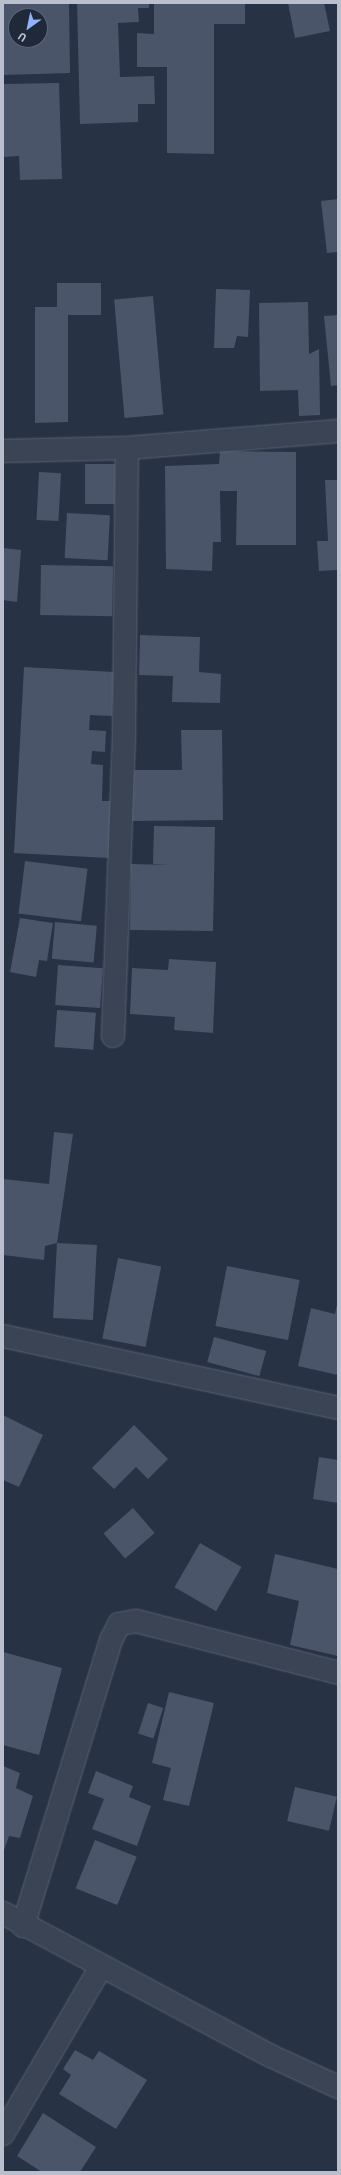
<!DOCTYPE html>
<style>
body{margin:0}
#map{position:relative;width:341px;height:2175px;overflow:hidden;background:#273244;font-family:"IBM Plex Sans",sans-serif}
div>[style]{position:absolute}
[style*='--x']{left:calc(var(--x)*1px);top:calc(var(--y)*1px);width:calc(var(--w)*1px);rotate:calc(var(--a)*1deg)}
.building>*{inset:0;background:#4b556a;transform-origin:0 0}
.roads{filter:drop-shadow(0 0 1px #5a6271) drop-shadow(0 0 1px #5a6271)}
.minor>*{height:22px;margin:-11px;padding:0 11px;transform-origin:11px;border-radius:11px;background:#3b4454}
span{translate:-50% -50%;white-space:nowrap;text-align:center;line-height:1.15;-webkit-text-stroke:3.5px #202939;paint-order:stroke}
.frame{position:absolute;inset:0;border:4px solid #b9bfcd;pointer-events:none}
.north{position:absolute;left:8px;top:8px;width:40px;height:40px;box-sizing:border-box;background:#202939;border:1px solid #5d6574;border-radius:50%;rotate:213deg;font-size:11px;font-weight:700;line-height:16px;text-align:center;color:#b9bfcd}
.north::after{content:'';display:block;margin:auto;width:14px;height:18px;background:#90b3fb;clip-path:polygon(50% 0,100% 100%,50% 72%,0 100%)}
</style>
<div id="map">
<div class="building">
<i style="clip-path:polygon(evenodd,3px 3px,69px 3px,70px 73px,3px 75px,3px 3px,16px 16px,40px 16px,40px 40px,16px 40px,16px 16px)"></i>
<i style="clip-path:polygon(77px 3px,149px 3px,149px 8px,138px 8px,139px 22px,118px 23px,120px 77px,154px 76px,155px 104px,138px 104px,138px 122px,80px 124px)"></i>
<i style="clip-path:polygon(154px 3px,245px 3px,245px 24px,214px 24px,214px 154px,167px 153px,167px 67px,137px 67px,137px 33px,154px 34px)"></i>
<i style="clip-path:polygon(288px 3px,324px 3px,330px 31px,295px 38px)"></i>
<i style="clip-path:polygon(59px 83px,62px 179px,20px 180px,19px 156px,3px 157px,3px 84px)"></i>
<i style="clip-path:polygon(338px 199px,338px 252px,327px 253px,321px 201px)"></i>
<i style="clip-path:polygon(57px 283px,101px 283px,101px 315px,68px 315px,68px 422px,35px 423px,35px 307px,57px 307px)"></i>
<i style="clip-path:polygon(216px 289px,250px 290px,248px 337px,237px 336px,234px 348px,214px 348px)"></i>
<i style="left:153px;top:296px;width:119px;height:39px;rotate:85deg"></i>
<i style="clip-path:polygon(308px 302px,309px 354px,319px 349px,320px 415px,299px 416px,298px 390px,260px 391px,259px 303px)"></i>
<i style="clip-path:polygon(338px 315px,338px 385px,331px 386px,324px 316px)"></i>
<i style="clip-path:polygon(220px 451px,296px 452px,296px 545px,236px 545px,237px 491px,220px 491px,221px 542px,213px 542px,212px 571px,166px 569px,165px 466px,219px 464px)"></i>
<i style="left:85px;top:464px;width:30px;height:40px"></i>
<i style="left:39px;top:472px;width:22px;height:48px;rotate:3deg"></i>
<i style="clip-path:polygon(325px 480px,338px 480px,338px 570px,319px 571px,317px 541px,328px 541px)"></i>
<i style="left:67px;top:513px;width:43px;height:45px;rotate:3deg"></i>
<i style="clip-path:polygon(3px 548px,21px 550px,17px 602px,3px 600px)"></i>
<i style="left:41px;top:565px;width:72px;height:50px;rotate:1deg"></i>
<i style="clip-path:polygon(140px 635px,200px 637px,199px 672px,221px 674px,220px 703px,172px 702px,173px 676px,139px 675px)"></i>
<i style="clip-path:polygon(24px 667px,114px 672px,112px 716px,90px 715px,89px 730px,106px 731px,105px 752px,92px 751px,91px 764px,103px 765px,102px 801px,112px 801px,109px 858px,14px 853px)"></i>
<i style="clip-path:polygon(181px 730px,222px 730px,223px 820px,129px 821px,129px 770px,182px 770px)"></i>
<i style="clip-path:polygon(154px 826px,215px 827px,213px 931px,130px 930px,131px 864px,170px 865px,153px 864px)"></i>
<i style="left:25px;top:861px;width:63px;height:53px;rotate:7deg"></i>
<i style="clip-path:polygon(20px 918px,53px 923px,47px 961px,39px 960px,36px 977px,10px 972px)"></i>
<i style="left:55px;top:922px;width:42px;height:37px;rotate:5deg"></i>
<i style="clip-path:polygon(169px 959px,216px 962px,213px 1033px,174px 1030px,175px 1017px,130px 1014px,132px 968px,168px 970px)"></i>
<i style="left:58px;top:965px;width:45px;height:40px;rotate:4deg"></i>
<i style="left:57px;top:1010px;width:39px;height:37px;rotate:4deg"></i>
<i style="clip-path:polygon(54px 1132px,73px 1134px,57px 1243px,45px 1246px,44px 1260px,3px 1255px,3px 1179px,49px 1184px)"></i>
<i style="left:57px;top:1243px;width:40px;height:75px;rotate:3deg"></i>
<i style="left:118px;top:1258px;width:44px;height:82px;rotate:11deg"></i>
<i style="left:227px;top:1266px;width:74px;height:61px;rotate:11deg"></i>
<i style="clip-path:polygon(338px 1300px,338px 1375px,298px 1366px,311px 1308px,335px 1314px)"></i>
<i style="left:214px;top:1337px;width:54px;height:26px;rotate:15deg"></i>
<i style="clip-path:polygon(3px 1415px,43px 1435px,19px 1487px,3px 1480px)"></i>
<i style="clip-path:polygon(134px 1425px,168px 1459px,148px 1479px,136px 1467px,114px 1489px,92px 1468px)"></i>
<i style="clip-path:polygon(319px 1457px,338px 1460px,338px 1503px,313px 1499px)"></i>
<i style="left:133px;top:1508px;width:33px;height:39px;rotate:49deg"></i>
<i style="left:200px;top:1543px;width:48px;height:51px;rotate:30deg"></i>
<i style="clip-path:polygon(275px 1554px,338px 1569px,338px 1656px,290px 1645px,299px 1601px,267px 1593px)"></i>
<i style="clip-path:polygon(3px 1652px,62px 1668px,39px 1755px,3px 1745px)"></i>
<i style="clip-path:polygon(169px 1692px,214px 1703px,189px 1806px,163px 1800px,171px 1768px,152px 1763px)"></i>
<i style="left:148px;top:1703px;width:16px;height:32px;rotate:18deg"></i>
<i style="clip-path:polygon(3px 1766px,20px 1773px,16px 1788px,33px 1796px,20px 1838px,9px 1836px,3px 1853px)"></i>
<i style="clip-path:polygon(96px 1771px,133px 1786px,129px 1797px,151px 1806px,137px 1846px,92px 1829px,104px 1799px,88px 1793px)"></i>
<i style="left:295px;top:1787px;width:43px;height:35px;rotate:13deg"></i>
<i style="left:95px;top:1840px;width:45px;height:52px;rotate:22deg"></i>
<i style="clip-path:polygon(75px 2050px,93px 2060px,99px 2051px,147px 2080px,116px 2129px,59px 2094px,71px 2075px,63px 2069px)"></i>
<i style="clip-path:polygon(43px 2113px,96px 2147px,80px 2172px,42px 2172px,17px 2156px)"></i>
</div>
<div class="roads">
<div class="minor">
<i style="--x:3;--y:451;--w:124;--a:-1.4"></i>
<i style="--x:127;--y:448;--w:212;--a:-4.6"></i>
<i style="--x:113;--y:1036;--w:306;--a:-87.9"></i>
<i style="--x:124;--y:730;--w:282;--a:-89.4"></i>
<i style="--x:3;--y:1336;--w:343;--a:12.1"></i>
<i style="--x:3;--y:1913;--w:304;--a:28.1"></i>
<i style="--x:271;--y:2056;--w:74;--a:24.8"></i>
<i style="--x:23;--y:1926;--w:299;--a:-72.9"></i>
<i style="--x:111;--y:1640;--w:18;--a:-63"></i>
<i style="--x:119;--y:1624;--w:17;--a:-10"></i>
<i style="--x:136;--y:1621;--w:209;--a:14.4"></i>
<i style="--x:3;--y:2134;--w:194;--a:-59.6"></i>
</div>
</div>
<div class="frame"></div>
<div class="north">U</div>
</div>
